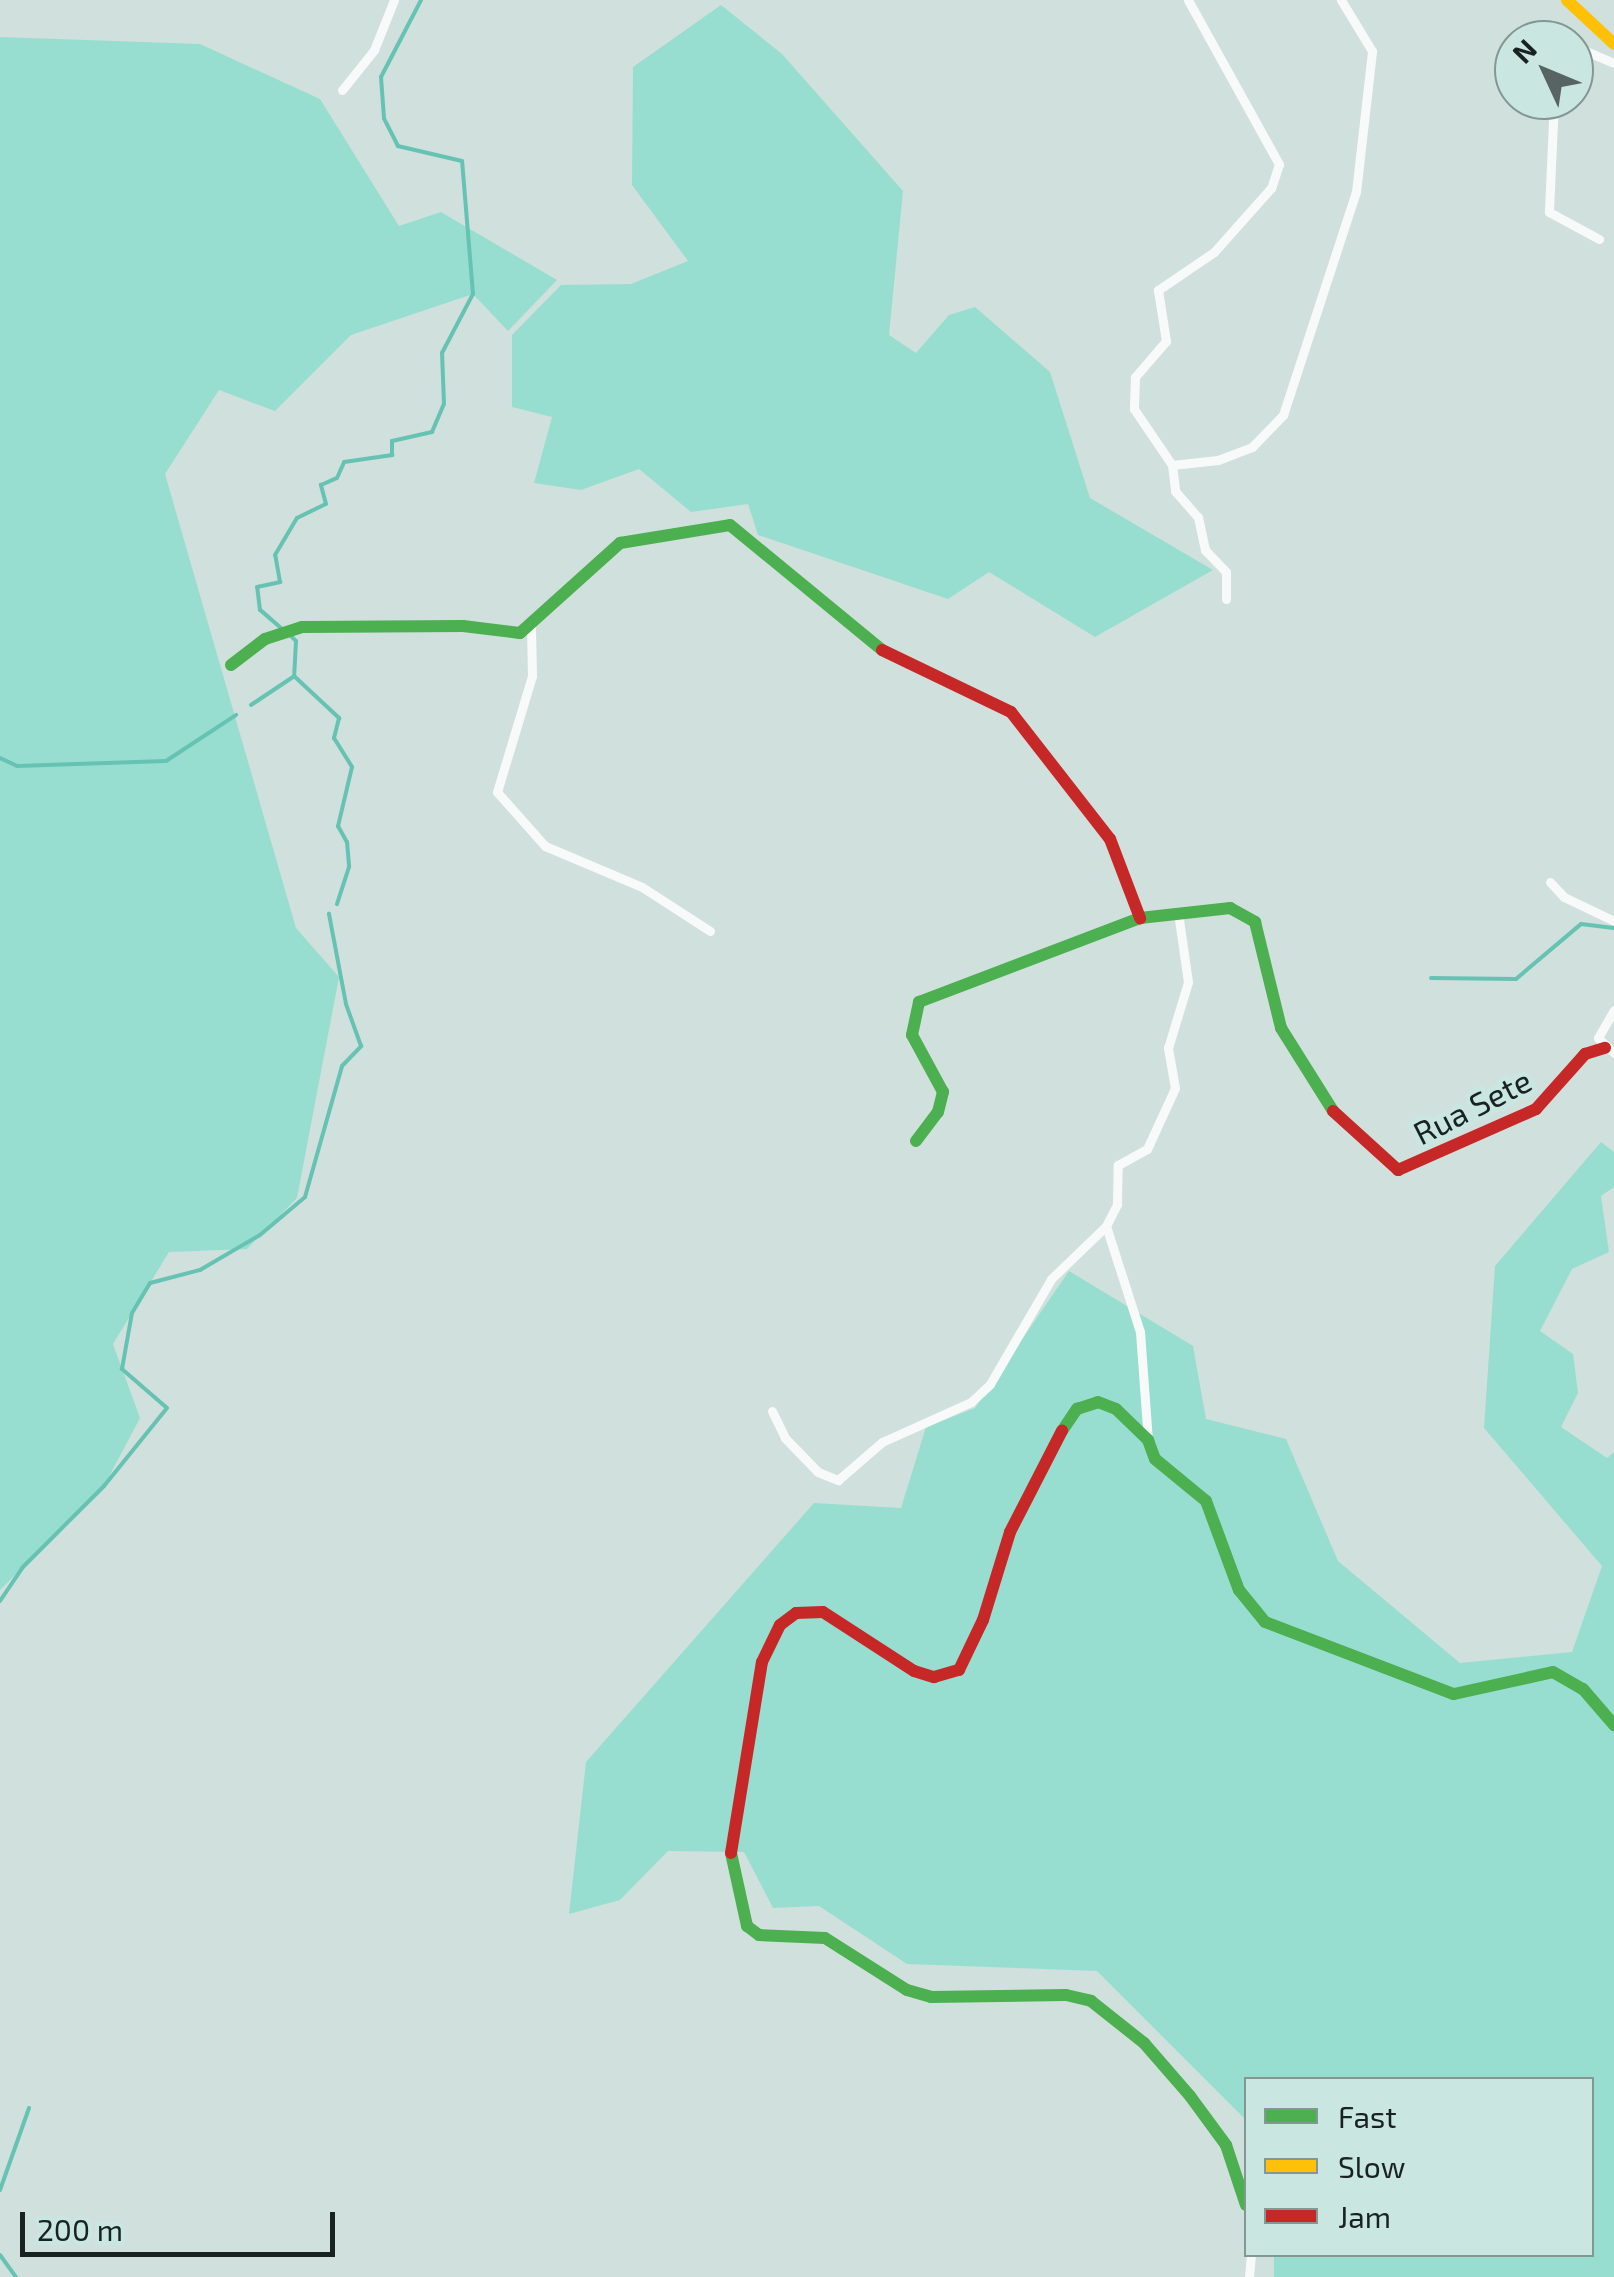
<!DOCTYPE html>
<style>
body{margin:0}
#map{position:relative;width:1614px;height:2277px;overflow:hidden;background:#d0e0dc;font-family:"Exo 2",sans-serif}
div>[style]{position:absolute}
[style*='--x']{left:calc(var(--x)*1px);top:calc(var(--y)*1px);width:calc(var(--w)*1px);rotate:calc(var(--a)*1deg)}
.green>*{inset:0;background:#98ded0}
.stream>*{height:4px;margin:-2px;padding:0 2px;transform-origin:2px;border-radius:2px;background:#66c3b3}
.street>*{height:9px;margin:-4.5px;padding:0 4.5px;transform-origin:4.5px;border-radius:4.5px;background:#f8fafa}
.fast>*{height:12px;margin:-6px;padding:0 6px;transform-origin:6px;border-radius:6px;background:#4caf50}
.slow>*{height:12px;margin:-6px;padding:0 6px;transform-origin:6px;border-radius:6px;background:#ffc107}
.jam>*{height:12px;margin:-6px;padding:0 6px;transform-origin:6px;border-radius:6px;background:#c62828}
span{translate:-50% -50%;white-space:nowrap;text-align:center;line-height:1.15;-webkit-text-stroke:10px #cae6e0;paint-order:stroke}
.street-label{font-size:32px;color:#182220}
.legend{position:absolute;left:1244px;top:2077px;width:350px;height:180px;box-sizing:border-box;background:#cae6e0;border:2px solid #839893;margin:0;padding:12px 18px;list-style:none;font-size:30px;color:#182220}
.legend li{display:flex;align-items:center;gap:20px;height:50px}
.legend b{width:50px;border:2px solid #839893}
.north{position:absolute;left:1494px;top:20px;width:100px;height:100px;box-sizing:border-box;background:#cae6e0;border:2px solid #839893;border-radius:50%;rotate:314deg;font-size:28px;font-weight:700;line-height:40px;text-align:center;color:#182220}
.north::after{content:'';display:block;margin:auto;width:35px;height:45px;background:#586462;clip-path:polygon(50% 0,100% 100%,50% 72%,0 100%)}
.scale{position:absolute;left:20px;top:2212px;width:315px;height:45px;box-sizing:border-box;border:5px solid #182220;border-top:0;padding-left:12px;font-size:30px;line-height:35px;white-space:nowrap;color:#182220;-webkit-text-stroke:8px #cae6e0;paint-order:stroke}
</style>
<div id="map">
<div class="green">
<i style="clip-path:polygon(721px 5px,782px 54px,903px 191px,889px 335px,916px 353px,949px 315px,975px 307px,1050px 372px,1090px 498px,1213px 570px,1095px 637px,989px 572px,948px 599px,758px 535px,748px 504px,691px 512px,639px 469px,581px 490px,534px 483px,552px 417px,512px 407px,512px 335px,561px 285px,631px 284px,688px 261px,632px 185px,633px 67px)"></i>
<i style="clip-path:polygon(0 37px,200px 44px,320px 99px,399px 226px,441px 212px,557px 280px,508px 331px,473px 294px,351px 335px,275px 411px,219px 390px,165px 474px,296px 928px,339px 977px,297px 1198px,247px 1249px,169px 1252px,113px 1344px,140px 1418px,104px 1486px,0 1590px)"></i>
<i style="clip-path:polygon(1601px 1142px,1614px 1152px,1614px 1187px,1601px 1196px,1609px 1252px,1572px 1269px,1540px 1331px,1573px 1354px,1578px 1393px,1561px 1427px,1607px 1458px,1614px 1452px,1614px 2277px,1274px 2277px,1274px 2255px,1592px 2254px,1592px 2080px,1246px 2080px,1246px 2120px,1097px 1971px,907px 1964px,819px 1906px,773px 1908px,744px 1852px,668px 1851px,620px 1900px,569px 1914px,586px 1762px,814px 1503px,901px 1508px,926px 1427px,975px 1408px,1069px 1271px,1193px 1346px,1206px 1419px,1286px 1439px,1338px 1561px,1460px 1663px,1572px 1652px,1602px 1566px,1484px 1428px,1495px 1266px)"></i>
</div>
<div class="stream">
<i style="--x:281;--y:628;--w:28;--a:-139"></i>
<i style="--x:260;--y:610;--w:23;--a:-97"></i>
<i style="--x:257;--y:587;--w:24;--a:-12"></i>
<i style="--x:280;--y:582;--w:27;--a:-100"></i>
<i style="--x:275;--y:555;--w:43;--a:-59.3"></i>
<i style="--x:297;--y:518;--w:32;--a:-26"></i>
<i style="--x:326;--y:504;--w:20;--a:-105"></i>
<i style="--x:321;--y:485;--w:17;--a:-24"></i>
<i style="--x:337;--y:478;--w:17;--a:-66"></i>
<i style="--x:344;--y:462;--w:49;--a:-8.3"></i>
<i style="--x:392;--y:455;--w:14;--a:-90"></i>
<i style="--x:392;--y:441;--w:41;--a:-12.7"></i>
<i style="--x:432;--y:432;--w:30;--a:-67"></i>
<i style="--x:444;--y:404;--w:51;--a:-92.2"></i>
<i style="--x:442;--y:353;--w:67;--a:-62.3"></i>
<i style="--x:473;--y:294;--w:133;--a:-94.7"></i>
<i style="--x:462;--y:161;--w:66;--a:-166.8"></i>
<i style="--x:398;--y:146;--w:31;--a:-117"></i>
<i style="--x:384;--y:118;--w:41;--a:-94.2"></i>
<i style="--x:381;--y:77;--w:87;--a:-62.5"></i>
<i style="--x:289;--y:634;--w:10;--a:45"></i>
<i style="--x:296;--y:641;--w:35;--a:93"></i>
<i style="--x:294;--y:676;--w:62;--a:43"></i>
<i style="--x:339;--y:718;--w:21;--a:104"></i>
<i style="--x:334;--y:738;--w:34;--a:58"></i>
<i style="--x:352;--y:767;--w:61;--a:103.3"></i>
<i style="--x:338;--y:826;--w:18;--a:61"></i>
<i style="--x:347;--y:842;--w:25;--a:85"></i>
<i style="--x:349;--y:867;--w:39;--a:108"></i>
<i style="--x:251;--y:705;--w:50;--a:-33.7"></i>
<i style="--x:0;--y:758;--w:19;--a:25"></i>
<i style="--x:17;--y:766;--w:149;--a:-1.9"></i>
<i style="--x:166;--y:761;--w:84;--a:-33.3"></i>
<i style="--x:1431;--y:978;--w:85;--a:0.7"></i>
<i style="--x:1516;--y:979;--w:85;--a:-40.2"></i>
<i style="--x:1581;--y:924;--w:33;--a:7"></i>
<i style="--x:0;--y:1601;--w:40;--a:-56"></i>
<i style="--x:22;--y:1568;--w:116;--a:-45"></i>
<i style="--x:104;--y:1486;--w:100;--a:-51.1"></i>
<i style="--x:167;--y:1408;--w:60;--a:-139.1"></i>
<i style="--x:122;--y:1369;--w:57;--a:-79.9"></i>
<i style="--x:132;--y:1313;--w:35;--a:-59"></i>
<i style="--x:150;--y:1283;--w:52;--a:-14.6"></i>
<i style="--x:200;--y:1270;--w:69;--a:-30.3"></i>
<i style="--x:260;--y:1235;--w:59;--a:-40.2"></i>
<i style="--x:305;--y:1197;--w:136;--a:-74.2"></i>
<i style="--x:342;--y:1066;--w:28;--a:-46"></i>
<i style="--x:361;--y:1046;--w:45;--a:-109.7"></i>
<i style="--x:346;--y:1004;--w:92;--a:-100.7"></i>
<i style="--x:0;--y:2190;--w:87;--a:-70.5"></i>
<i style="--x:0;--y:2255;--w:27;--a:54"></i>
</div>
<div class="street">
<i style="--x:1188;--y:0;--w:188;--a:61"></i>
<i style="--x:1279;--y:164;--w:25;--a:108"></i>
<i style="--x:1271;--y:188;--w:86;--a:131.7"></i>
<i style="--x:1214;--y:252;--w:68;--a:145.8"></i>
<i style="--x:1158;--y:290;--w:52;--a:81.1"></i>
<i style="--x:1166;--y:341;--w:48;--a:130.7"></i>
<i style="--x:1135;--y:377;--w:32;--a:92"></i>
<i style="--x:1134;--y:409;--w:68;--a:55.8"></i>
<i style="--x:1172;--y:465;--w:26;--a:83"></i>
<i style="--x:1175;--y:491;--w:35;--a:49"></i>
<i style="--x:1198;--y:517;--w:34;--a:78"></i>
<i style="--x:1205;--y:550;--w:30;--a:46"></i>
<i style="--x:1226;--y:572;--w:27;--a:90"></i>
<i style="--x:1574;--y:46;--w:43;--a:23"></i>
<i style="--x:342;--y:90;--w:51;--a:-51.3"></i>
<i style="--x:374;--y:50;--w:54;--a:-68.2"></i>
<i style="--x:1554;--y:100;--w:112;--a:92.6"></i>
<i style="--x:1549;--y:212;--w:57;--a:28.4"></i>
<i style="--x:1172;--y:465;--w:46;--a:-6.2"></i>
<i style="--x:1218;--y:460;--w:36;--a:-21"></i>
<i style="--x:1252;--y:447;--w:45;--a:-45.9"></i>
<i style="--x:1283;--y:415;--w:235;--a:-71.9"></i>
<i style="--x:1356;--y:192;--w:142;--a:-83.5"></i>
<i style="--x:1372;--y:51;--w:60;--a:-121.3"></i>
<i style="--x:531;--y:628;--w:48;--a:88.8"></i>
<i style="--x:532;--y:676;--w:121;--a:106.8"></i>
<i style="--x:497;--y:792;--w:72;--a:48.4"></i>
<i style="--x:545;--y:846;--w:105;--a:22.9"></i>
<i style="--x:642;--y:887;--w:81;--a:32.9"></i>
<i style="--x:1550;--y:882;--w:21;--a:47"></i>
<i style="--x:1564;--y:897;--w:55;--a:25.6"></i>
<i style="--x:1614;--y:1010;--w:32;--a:120"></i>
<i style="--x:1598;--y:1038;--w:22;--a:43"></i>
<i style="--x:1106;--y:1226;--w:25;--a:-63"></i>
<i style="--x:1117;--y:1204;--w:39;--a:-89"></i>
<i style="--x:1118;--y:1165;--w:33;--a:-29"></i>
<i style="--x:1147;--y:1149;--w:67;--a:-65.3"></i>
<i style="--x:1175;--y:1088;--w:41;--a:-99.9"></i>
<i style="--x:1168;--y:1048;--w:69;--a:-73.1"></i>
<i style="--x:1188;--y:982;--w:70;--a:-98.2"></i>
<i style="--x:1106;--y:1226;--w:111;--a:72.2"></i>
<i style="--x:1140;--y:1332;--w:108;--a:85.8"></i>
<i style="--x:772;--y:1411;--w:30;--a:64"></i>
<i style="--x:785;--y:1438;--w:47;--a:45.9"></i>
<i style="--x:818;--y:1472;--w:22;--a:22"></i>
<i style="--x:838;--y:1480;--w:58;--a:-40.8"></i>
<i style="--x:882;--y:1442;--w:98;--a:-24.2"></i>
<i style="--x:971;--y:1402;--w:26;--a:-43"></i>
<i style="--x:990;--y:1384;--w:121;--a:-59.8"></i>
<i style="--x:1051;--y:1279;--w:76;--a:-43.9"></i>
<i style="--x:1249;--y:2277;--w:23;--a:-85"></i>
</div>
<div class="fast">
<i style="--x:231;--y:665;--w:43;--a:-37.4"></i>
<i style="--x:265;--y:639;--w:39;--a:-18"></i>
<i style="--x:302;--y:627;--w:161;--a:-0.4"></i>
<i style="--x:463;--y:626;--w:57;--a:7"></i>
<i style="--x:520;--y:633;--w:135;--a:-42"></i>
<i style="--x:620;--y:543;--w:111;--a:-9.3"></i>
<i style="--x:730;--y:525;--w:197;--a:39.4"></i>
<i style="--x:916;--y:1141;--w:36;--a:-53"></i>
<i style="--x:938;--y:1112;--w:21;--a:-76"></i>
<i style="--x:943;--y:1092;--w:65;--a:-118.5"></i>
<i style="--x:912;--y:1035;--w:34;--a:-78"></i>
<i style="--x:919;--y:1002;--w:236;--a:-20.8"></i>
<i style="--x:1140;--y:918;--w:91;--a:-6.3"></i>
<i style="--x:1230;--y:908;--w:29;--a:29"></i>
<i style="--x:1255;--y:922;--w:109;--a:76.2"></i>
<i style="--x:1281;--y:1028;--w:98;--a:57.9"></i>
<i style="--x:1062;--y:1431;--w:27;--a:-56"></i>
<i style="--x:1077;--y:1409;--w:22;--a:-18"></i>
<i style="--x:1098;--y:1402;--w:19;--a:21"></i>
<i style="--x:1116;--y:1409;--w:45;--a:44.1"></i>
<i style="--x:1148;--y:1440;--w:20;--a:70"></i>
<i style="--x:1155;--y:1459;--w:66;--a:39.5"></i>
<i style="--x:1206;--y:1501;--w:95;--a:69.7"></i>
<i style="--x:1239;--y:1590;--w:41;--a:50.9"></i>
<i style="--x:1265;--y:1622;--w:202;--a:20.9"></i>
<i style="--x:1454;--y:1694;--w:101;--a:-12.5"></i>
<i style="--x:1553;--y:1672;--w:34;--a:30"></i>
<i style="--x:1583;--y:1689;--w:48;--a:49.3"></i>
<i style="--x:731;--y:1853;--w:75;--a:77.6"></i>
<i style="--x:747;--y:1926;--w:15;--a:37"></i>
<i style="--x:759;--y:1935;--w:66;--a:2.6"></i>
<i style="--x:825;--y:1938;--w:97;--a:32.4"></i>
<i style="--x:907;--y:1990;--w:25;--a:16"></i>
<i style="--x:931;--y:1997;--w:135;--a:-0.8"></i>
<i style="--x:1066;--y:1995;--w:26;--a:13"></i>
<i style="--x:1091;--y:2001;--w:68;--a:38.4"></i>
<i style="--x:1144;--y:2043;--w:70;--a:49"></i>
<i style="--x:1190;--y:2096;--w:61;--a:53.7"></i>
<i style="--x:1226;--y:2145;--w:63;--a:71.6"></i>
</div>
<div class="slow">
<i style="--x:1567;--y:0;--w:64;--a:43.1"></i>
</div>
<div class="jam">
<i style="--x:882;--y:650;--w:143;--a:25.7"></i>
<i style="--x:1011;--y:712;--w:161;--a:52.1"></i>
<i style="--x:1110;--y:839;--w:85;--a:69.2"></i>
<i style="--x:1333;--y:1111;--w:88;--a:42.2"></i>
<i style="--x:1398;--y:1170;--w:151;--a:-23.8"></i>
<i style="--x:1536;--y:1109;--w:74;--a:-48.3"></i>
<i style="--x:1585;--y:1054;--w:21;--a:-17"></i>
<i style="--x:731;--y:1853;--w:193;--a:-80.8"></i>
<i style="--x:762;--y:1662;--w:41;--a:-64.1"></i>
<i style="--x:780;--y:1625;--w:20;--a:-37"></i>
<i style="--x:796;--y:1613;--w:27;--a:-2"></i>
<i style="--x:823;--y:1612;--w:108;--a:33"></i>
<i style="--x:914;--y:1671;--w:21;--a:17"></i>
<i style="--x:934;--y:1677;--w:26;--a:-16"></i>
<i style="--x:959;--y:1670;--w:55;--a:-64.4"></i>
<i style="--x:983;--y:1620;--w:92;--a:-72.9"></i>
<i style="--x:1010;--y:1532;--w:114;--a:-62.8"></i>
</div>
<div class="street-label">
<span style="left:1472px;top:1106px;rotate:-27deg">Rua Sete</span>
</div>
<ul class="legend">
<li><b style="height:12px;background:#4caf50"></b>Fast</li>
<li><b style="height:12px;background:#ffc107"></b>Slow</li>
<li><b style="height:12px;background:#c62828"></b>Jam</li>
</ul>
<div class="north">N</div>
<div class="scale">200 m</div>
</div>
